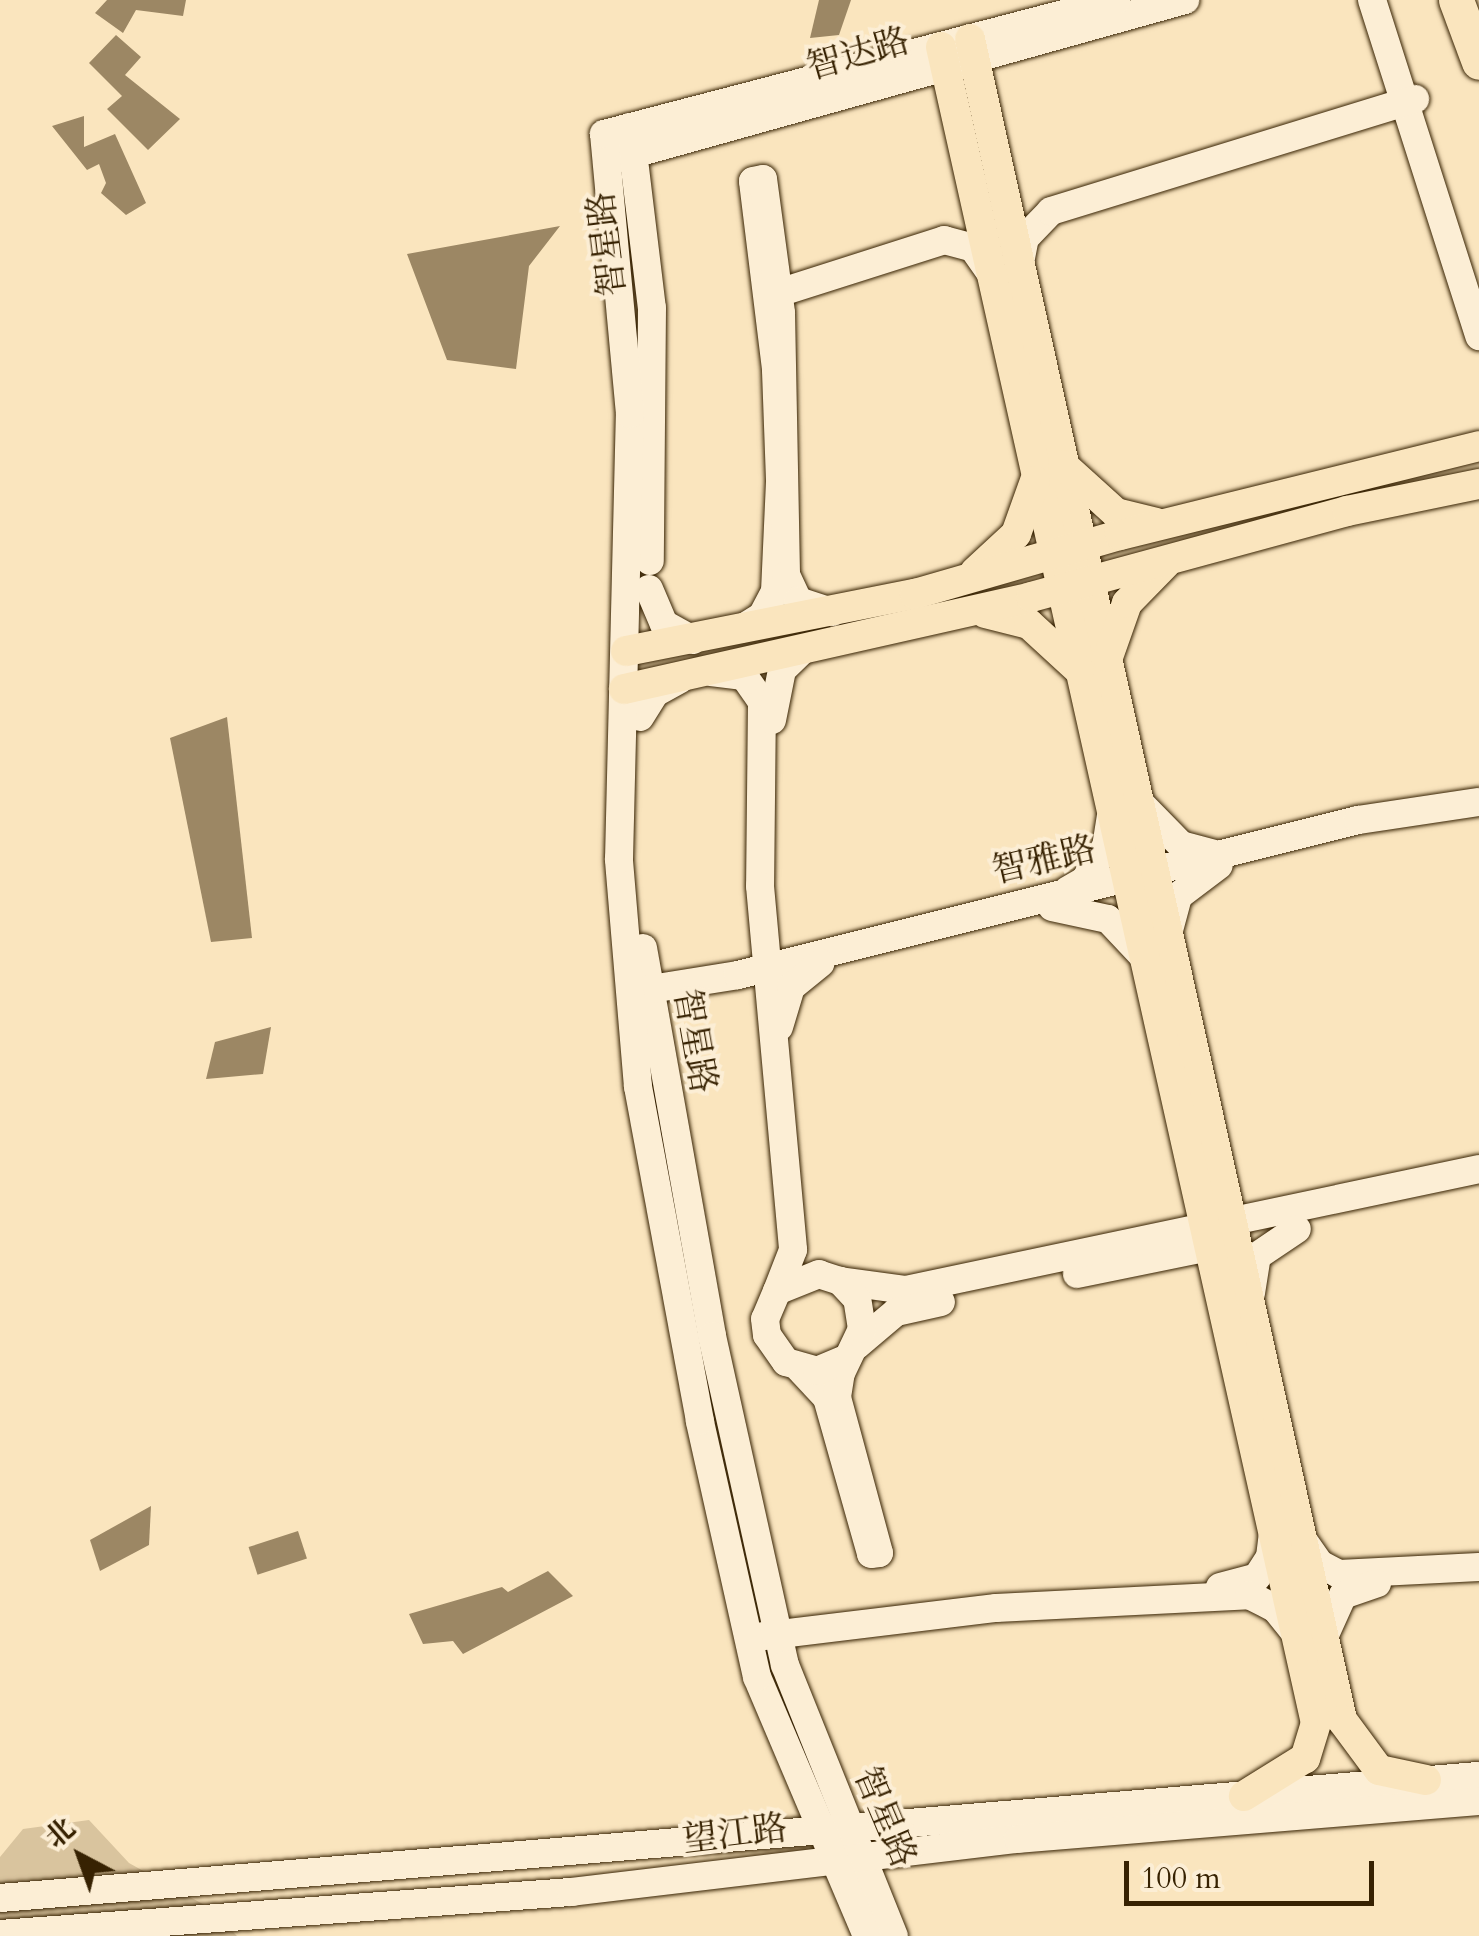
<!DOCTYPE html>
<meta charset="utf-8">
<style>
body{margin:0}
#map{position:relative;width:1479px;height:1936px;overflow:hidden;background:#fae5be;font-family:Cardo,"Noto Serif SC",serif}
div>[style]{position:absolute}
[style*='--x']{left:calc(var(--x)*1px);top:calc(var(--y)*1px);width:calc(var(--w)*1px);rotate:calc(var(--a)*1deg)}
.green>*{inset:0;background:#d9c49e}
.building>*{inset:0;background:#9c8764;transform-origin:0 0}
.roads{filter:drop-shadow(0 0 2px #372202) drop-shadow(0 0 2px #372202)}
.secondary>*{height:28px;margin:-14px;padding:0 14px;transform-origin:14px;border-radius:14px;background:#fceed5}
.primary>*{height:30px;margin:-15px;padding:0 15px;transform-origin:15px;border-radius:15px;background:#fae5be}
.highway>*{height:35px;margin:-17.5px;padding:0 17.5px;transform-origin:17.5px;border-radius:17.5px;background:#fae5be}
span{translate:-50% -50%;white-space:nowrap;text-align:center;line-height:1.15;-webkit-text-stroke:8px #fceed5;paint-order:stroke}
.street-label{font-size:35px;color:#372202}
.north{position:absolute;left:30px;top:1806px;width:100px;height:100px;-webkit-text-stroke:8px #fceed5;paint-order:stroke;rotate:319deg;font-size:28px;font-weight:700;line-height:40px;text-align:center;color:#372202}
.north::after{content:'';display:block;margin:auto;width:35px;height:45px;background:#372202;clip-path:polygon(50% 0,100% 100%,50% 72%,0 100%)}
.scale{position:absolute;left:1124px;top:1861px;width:250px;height:45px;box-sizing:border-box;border:5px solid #372202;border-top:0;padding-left:12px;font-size:30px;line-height:35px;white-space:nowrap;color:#372202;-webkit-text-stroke:8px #fceed5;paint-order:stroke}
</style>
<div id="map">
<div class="green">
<i style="clip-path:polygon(89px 1820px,129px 1863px,208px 1907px,237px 1936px,0 1936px,0 1857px,23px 1829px)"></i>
</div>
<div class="building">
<i style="clip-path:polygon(107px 0,186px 0,183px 16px,136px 10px,123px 33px,95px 13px)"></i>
<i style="clip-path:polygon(819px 0,851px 0,839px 35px,810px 38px)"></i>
<i style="clip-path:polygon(116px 35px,141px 57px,125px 75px,180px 119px,148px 150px,107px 109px,122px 96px,89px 63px)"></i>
<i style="clip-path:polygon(84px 116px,84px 147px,115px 134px,146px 203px,126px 215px,101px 193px,106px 183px,99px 164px,87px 170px,52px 126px)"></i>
<i style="clip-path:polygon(560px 226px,529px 266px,516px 369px,447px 360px,407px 254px)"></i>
<i style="clip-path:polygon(227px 717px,252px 938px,211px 942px,170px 738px)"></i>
<i style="clip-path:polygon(271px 1027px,263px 1074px,206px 1079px,215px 1042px)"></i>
<i style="clip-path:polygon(151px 1506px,149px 1545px,100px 1571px,90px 1540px)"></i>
<i style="left:298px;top:1531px;width:29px;height:52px;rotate:72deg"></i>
<i style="clip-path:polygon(548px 1571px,573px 1596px,463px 1654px,453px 1641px,423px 1644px,409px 1614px,502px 1587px,508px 1592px)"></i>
</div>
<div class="roads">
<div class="secondary">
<i style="--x:1372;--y:0;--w:353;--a:72.3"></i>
<i style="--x:630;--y:127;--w:182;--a:83.1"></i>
<i style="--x:652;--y:308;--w:253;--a:90.5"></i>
<i style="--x:619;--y:158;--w:588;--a:-15.6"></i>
<i style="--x:1019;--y:268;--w:31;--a:-79"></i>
<i style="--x:1025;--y:238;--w:37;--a:-46"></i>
<i style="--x:1051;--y:211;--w:381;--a:-17.1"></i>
<i style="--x:769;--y:296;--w:184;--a:-17.7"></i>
<i style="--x:944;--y:240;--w:30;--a:15"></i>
<i style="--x:973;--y:248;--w:33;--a:55"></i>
<i style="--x:649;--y:589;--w:38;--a:67"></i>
<i style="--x:664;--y:624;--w:33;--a:29"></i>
<i style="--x:741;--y:629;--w:25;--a:-32"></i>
<i style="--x:762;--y:616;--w:27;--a:-62"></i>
<i style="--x:775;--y:592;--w:112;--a:-87.4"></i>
<i style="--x:780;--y:480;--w:111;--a:-92.1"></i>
<i style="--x:776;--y:369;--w:189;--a:-97"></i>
<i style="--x:753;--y:181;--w:10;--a:-11"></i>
<i style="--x:763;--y:179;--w:135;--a:82.3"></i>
<i style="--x:781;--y:313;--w:262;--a:88.9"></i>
<i style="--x:786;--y:575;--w:29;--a:65"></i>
<i style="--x:798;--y:601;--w:36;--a:18"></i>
<i style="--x:711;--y:672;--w:33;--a:7"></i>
<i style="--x:744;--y:676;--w:32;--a:55"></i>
<i style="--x:762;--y:702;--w:184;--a:90.6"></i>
<i style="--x:760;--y:886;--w:365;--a:84.8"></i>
<i style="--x:793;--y:1250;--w:44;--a:111.3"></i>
<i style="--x:640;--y:717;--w:28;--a:-58"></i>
<i style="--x:655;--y:693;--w:29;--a:-29"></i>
<i style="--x:772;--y:720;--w:51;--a:-78.7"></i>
<i style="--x:782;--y:670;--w:28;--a:-44"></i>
<i style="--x:1138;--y:801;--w:62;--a:45.7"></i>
<i style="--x:1181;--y:845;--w:34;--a:15"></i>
<i style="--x:1068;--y:890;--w:20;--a:-30"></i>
<i style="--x:1085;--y:880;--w:39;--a:-58"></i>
<i style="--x:1106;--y:847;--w:32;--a:-81"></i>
<i style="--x:1052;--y:907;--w:57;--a:12.1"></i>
<i style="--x:1108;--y:919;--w:50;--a:46.6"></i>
<i style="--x:1168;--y:934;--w:39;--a:-75"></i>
<i style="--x:1178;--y:896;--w:51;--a:-37.1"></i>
<i style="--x:643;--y:948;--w:394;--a:79.9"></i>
<i style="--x:712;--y:1336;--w:337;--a:77.5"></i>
<i style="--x:785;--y:1665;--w:292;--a:68.1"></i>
<i style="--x:632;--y:992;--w:107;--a:-9.1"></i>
<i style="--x:738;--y:975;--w:639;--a:-14.04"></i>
<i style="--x:1358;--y:820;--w:122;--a:-8.5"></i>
<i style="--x:779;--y:1027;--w:42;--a:-73.3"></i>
<i style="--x:791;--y:987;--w:38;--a:-39"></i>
<i style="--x:1077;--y:1274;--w:151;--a:-11.5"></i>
<i style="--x:840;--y:1281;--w:67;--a:7.8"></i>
<i style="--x:906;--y:1290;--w:586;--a:-11.92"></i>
<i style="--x:1251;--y:1293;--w:37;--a:-81"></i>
<i style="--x:1257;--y:1256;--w:48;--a:-34"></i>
<i style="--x:857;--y:1345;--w:51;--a:-40.2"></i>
<i style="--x:896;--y:1312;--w:46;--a:-12.5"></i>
<i style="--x:800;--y:1369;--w:40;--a:47"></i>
<i style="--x:827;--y:1398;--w:162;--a:74.2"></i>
<i style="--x:871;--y:1554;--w:8;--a:-7"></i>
<i style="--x:879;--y:1553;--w:162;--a:-105.1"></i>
<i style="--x:837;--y:1397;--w:24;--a:-81"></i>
<i style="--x:841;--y:1373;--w:49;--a:-64.5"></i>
<i style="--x:862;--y:1329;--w:30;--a:-99"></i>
<i style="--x:857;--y:1299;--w:25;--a:-133"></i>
<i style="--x:840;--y:1281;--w:22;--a:-162"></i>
<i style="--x:819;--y:1274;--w:45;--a:158"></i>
<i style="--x:777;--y:1291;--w:30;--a:113"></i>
<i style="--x:765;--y:1319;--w:16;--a:83"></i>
<i style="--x:767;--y:1335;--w:33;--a:55"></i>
<i style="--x:786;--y:1362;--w:32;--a:16"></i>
<i style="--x:817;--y:1371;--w:33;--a:-23"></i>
<i style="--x:1303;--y:1540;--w:29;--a:55"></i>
<i style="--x:1320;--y:1564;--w:21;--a:28"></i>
<i style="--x:1339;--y:1574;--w:140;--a:-2.9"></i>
<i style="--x:1220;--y:1587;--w:38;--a:-15"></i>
<i style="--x:1257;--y:1577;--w:24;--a:-57"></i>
<i style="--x:1270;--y:1557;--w:24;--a:-83"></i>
<i style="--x:764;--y:1636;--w:234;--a:-6.9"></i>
<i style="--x:996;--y:1608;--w:253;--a:-2.9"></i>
<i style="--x:1249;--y:1595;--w:29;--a:27"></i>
<i style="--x:1275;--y:1608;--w:33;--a:51"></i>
<i style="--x:1324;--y:1637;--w:46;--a:-65.7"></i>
<i style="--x:1343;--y:1595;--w:36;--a:-19"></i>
<i style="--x:0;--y:1898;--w:1484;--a:-4.72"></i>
<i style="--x:0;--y:1934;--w:573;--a:-4.21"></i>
<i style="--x:571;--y:1892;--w:450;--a:-6.8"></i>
<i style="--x:1018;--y:1839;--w:463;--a:-4.7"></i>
<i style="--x:867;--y:1936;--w:281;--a:-113"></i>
<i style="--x:757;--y:1677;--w:262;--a:-102.6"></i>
<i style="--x:700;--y:1421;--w:340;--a:-100.5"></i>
<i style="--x:638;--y:1087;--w:229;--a:-94.8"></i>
<i style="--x:619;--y:859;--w:445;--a:-88.6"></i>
<i style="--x:630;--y:414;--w:281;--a:-95.3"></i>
<i style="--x:604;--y:134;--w:530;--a:-14.64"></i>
</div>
<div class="primary">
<i style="--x:970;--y:39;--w:1722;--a:77.52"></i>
<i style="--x:1342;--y:1720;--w:62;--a:53.5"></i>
<i style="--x:1379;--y:1770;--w:48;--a:12"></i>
<i style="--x:941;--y:47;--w:1717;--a:77.39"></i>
<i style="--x:1316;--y:1723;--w:37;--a:107"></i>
<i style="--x:1305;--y:1758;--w:72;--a:148.1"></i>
<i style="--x:1063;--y:465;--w:72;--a:42.2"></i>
<i style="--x:1116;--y:513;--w:41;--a:14"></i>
<i style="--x:975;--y:572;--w:56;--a:-42.8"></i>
<i style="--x:1016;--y:534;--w:56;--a:-70.3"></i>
<i style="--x:985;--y:613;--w:45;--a:14"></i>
<i style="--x:1029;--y:624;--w:68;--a:42.6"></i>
<i style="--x:626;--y:651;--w:295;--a:-11.2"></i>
<i style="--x:915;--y:594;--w:213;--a:-16.1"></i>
<i style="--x:1120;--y:535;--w:370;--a:-13.9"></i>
<i style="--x:1108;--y:657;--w:57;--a:-70.6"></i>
<i style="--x:1127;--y:603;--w:56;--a:-45.7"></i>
<i style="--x:624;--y:689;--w:417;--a:-12.7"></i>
<i style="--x:1031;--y:597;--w:327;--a:-15.2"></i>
<i style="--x:1347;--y:511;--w:135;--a:-11.6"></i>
</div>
<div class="highway">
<i style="--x:1456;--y:0;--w:66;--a:69.6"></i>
</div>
</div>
<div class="street-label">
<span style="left:858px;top:54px;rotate:-16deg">智达路</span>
<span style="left:607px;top:244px;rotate:-97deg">智星路</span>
<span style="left:1044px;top:860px;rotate:-13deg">智雅路</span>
<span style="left:695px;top:1041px;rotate:80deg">智星路</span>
<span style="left:885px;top:1817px;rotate:67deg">智星路</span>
<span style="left:735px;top:1834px;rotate:-7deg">望江路</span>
</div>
<div class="north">北</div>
<div class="scale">100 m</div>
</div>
